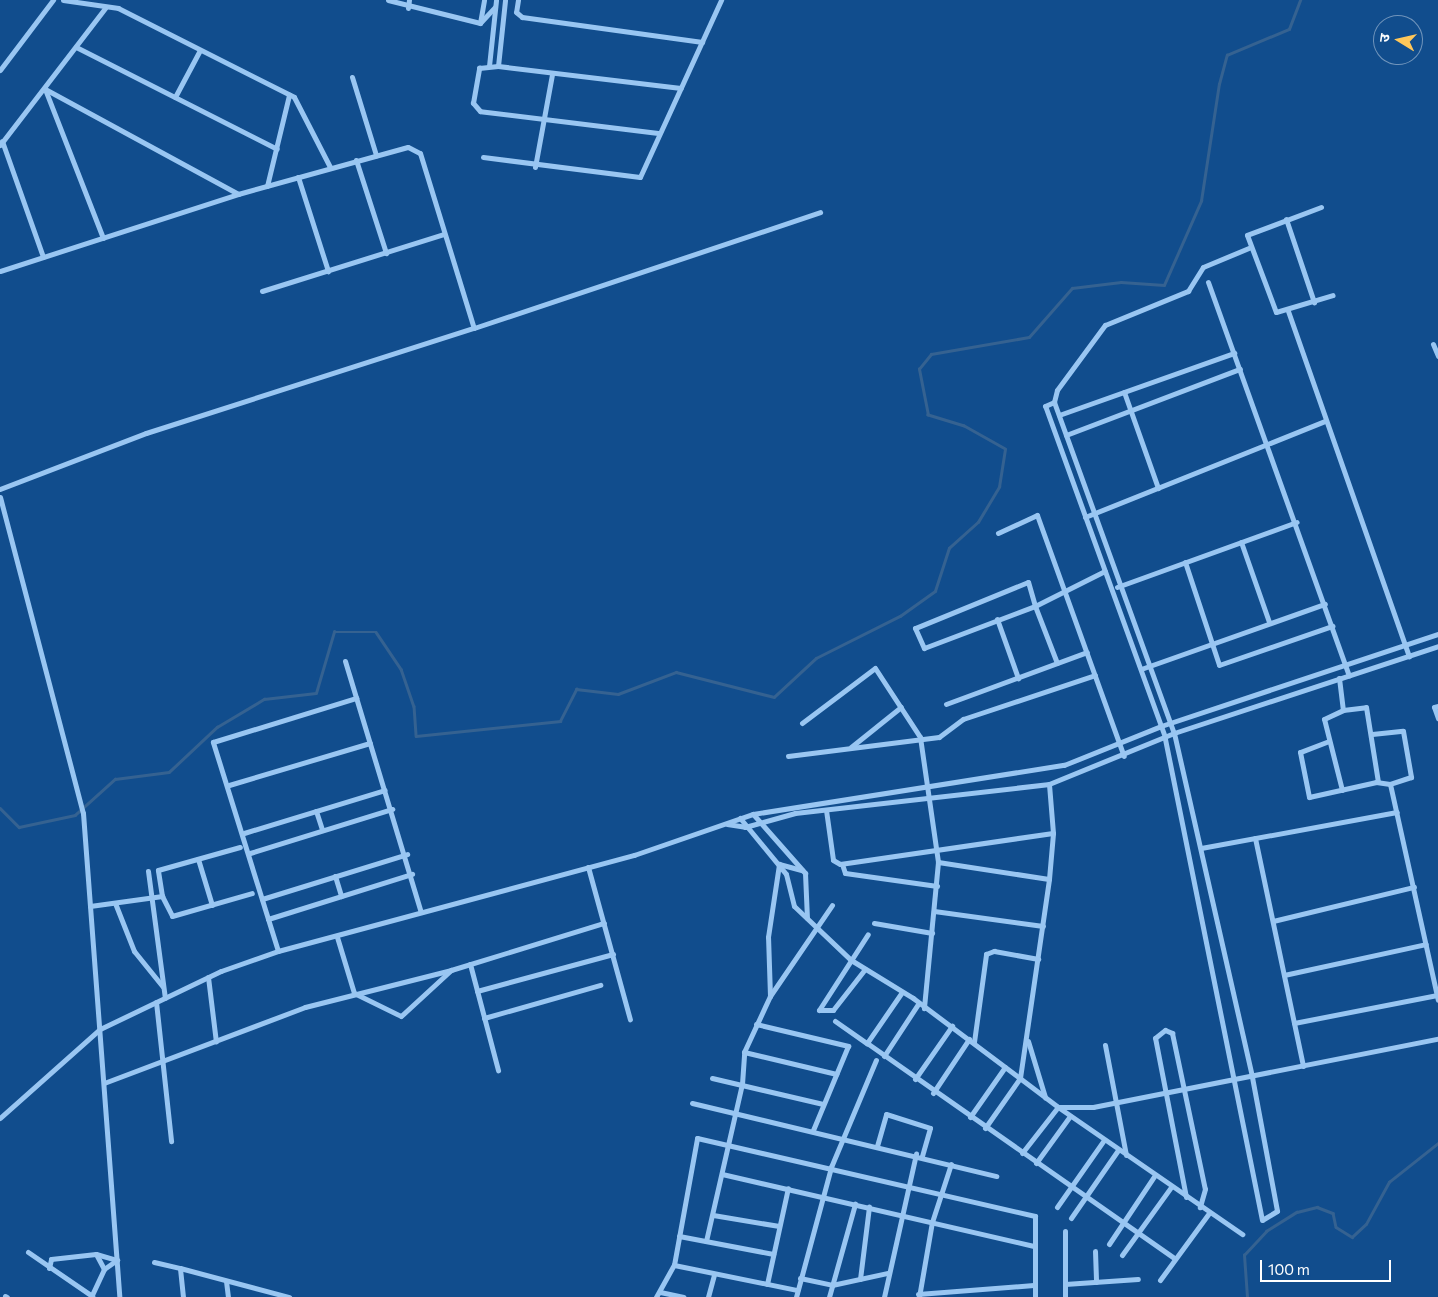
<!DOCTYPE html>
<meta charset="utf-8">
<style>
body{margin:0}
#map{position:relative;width:1438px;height:1297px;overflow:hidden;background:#114d8d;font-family:Commissioner,"Noto Sans Devanagari",sans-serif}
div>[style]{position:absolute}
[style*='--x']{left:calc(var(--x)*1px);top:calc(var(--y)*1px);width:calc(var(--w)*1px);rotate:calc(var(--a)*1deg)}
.stream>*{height:2.5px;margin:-1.25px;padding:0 1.25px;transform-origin:1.25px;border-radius:1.25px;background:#356291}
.street>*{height:5px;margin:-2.5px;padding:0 2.5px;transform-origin:2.5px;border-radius:2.5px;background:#99c6f2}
span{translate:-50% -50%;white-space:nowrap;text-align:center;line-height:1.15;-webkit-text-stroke:4px #114d8d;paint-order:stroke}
.north{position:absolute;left:1373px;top:15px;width:50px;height:50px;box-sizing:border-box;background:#114d8d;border:1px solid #7094bb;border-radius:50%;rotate:279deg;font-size:14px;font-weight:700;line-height:20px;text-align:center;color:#fff}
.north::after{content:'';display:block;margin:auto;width:18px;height:22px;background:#ffc75a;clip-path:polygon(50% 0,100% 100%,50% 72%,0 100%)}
.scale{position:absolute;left:1260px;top:1260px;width:131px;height:22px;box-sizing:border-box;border:2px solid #fff;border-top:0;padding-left:6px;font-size:15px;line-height:18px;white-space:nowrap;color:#fff;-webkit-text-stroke:4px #114d8d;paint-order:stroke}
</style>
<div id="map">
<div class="stream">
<i style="--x:0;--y:808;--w:27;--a:45"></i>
<i style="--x:19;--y:827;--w:57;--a:-12.1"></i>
<i style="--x:75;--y:815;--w:54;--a:-42"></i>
<i style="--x:115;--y:779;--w:54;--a:-7.4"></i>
<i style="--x:169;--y:772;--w:66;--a:-43.2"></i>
<i style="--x:217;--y:727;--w:55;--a:-30.8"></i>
<i style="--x:264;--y:699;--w:52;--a:-6.6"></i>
<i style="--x:316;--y:693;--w:64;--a:-73.6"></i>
<i style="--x:334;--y:632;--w:42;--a:0"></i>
<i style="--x:376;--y:632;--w:45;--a:56"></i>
<i style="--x:401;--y:669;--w:39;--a:71"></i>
<i style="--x:414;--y:706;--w:30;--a:86"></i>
<i style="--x:416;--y:736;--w:145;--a:-5.9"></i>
<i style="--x:560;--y:721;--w:36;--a:-63"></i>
<i style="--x:576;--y:689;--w:42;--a:6.8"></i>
<i style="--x:618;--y:694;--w:62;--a:-20.8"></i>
<i style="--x:676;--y:672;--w:101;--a:14.3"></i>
<i style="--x:774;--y:697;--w:57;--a:-42.9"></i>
<i style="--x:816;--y:658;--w:94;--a:-26.6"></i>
<i style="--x:900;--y:616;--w:43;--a:-35.5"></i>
<i style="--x:935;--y:591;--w:45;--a:-72"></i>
<i style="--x:949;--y:548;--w:39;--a:-42"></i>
<i style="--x:978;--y:522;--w:41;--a:-59"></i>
<i style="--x:999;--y:487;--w:38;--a:-81"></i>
<i style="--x:1005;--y:449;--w:47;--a:-150.7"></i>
<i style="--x:964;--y:426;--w:38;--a:-163"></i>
<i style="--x:928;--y:415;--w:47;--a:-101.1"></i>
<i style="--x:919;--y:369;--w:19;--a:-51"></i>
<i style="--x:931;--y:354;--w:99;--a:-9.8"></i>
<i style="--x:1029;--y:337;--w:65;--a:-48.7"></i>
<i style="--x:1072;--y:288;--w:49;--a:-7"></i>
<i style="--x:1121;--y:282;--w:43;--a:4"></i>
<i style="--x:1164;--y:285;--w:92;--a:-66.2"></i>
<i style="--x:1201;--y:201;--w:118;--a:-81.3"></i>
<i style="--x:1219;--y:84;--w:30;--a:-75"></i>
<i style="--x:1227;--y:55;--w:67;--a:-22.8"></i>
<i style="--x:1289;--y:29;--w:31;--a:-69"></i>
<i style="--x:1247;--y:1297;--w:42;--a:-94.1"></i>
<i style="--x:1244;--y:1255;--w:33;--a:-47"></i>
<i style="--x:1266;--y:1231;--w:36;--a:-32"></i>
<i style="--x:1297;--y:1212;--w:21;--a:-14"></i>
<i style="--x:1317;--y:1207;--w:17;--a:21"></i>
<i style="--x:1333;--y:1213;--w:14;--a:78"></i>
<i style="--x:1336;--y:1227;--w:19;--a:32"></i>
<i style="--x:1352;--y:1237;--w:19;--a:-43"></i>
<i style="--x:1366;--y:1224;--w:48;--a:-61.3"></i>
<i style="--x:1389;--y:1182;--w:63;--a:-38.5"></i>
</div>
<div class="street">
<i style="--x:63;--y:0;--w:56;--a:8.3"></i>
<i style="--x:118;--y:8;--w:197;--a:26.8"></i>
<i style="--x:294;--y:97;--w:79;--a:62.8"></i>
<i style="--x:388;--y:0;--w:95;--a:14"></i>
<i style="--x:518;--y:0;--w:12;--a:99"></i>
<i style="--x:516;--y:12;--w:8;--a:40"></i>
<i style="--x:522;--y:17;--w:182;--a:7.9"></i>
<i style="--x:408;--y:8;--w:8;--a:-83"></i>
<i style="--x:480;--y:23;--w:23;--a:-80"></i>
<i style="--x:480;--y:23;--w:22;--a:-47"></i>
<i style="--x:76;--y:47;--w:225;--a:26.9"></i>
<i style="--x:489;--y:66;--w:66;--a:-83.9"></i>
<i style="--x:498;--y:66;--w:66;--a:-83.9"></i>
<i style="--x:0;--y:70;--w:88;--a:-52.9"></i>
<i style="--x:352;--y:77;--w:82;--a:72.9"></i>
<i style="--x:175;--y:97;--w:53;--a:-62"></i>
<i style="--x:658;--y:133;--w:179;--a:-173"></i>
<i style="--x:480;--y:111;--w:11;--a:-131"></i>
<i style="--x:473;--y:103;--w:36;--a:-80"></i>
<i style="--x:479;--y:68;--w:19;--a:-6"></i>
<i style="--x:498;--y:66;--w:184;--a:6.9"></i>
<i style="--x:2;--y:141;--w:123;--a:70.5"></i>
<i style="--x:0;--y:145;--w:173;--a:-52.5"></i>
<i style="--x:483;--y:157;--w:158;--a:7.3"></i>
<i style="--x:640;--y:177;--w:195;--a:-65.4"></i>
<i style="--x:356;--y:160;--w:98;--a:72.1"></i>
<i style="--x:535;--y:167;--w:95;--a:-79.6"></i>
<i style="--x:298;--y:177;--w:99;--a:72.3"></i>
<i style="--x:267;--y:186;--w:94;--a:-76.4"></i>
<i style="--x:1321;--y:207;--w:79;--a:159.3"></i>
<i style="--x:1247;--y:235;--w:82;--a:69.4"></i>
<i style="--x:1276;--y:312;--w:59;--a:-16.6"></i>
<i style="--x:1286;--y:219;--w:88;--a:71.4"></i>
<i style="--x:103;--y:238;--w:160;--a:-111.3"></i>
<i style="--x:45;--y:89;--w:220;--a:28.5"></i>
<i style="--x:0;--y:271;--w:250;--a:-17.9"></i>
<i style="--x:238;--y:194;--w:176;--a:-15.5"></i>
<i style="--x:408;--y:147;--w:13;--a:27"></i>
<i style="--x:420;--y:153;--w:183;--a:72.9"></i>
<i style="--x:474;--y:328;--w:365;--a:-18.5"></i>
<i style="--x:1208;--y:282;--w:418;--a:70.3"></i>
<i style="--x:262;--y:291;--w:191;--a:-17.4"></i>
<i style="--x:1288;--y:311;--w:366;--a:70.7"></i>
<i style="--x:1433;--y:344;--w:13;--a:67"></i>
<i style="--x:1124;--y:392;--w:102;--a:70.5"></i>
<i style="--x:1054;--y:402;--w:352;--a:70.1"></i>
<i style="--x:1174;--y:733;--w:353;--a:77.2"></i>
<i style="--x:1252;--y:1077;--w:136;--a:79.4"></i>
<i style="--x:1277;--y:1211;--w:17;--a:149"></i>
<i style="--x:1262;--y:1220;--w:493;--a:-101.4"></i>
<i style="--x:1165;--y:737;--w:352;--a:-109.9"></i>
<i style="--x:1045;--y:406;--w:10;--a:-24"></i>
<i style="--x:1054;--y:402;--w:12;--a:-76"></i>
<i style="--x:1057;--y:390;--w:81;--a:-53.6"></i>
<i style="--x:1105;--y:325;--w:90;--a:-22.3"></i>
<i style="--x:1188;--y:291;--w:28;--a:-58"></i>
<i style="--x:1203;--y:267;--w:52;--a:-22.6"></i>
<i style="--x:1059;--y:415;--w:186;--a:-19.5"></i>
<i style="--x:1066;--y:435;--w:186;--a:-20.8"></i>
<i style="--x:0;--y:489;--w:156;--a:-21"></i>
<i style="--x:146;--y:433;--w:344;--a:-17.8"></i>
<i style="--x:0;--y:497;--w:327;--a:75.3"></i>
<i style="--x:83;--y:813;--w:485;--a:85.7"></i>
<i style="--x:1085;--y:517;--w:258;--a:-21.8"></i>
<i style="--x:998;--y:533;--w:43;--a:-24.8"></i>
<i style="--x:1037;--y:515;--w:256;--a:70.2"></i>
<i style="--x:1241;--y:542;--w:85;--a:70.7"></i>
<i style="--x:1185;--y:562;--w:108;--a:71.7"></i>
<i style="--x:1219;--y:665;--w:120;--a:-19"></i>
<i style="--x:1117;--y:587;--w:191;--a:-19.9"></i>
<i style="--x:997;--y:619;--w:63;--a:70.4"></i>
<i style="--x:345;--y:661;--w:262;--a:73.2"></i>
<i style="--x:1057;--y:663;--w:61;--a:-111.1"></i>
<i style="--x:1035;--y:606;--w:25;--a:-106"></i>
<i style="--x:1028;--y:582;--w:122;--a:157.8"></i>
<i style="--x:915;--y:628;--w:22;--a:66"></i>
<i style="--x:924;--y:648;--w:119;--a:-20.7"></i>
<i style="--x:1035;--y:606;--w:78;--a:-26.6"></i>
<i style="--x:1141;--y:669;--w:195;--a:-19.5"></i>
<i style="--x:1339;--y:678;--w:32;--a:83"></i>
<i style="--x:946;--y:704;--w:150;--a:-20.2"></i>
<i style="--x:1438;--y:706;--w:4;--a:166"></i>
<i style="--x:1434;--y:707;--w:12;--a:70"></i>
<i style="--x:802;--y:723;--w:91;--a:-37"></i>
<i style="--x:875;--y:668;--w:82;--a:56.9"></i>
<i style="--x:920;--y:737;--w:126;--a:81.8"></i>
<i style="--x:938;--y:862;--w:147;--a:95.5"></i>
<i style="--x:1372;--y:734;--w:31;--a:-6"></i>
<i style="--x:1403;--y:731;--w:47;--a:80.1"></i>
<i style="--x:1411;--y:777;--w:22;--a:162"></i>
<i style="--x:1329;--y:741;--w:31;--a:159"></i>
<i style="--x:1300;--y:752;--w:46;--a:78.7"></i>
<i style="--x:1309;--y:797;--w:69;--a:-12.6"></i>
<i style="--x:1376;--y:782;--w:14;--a:8"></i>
<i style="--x:1390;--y:784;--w:221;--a:77.5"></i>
<i style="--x:851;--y:747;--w:64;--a:-38.7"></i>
<i style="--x:788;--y:756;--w:152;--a:-7.2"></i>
<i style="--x:939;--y:737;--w:30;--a:-37"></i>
<i style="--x:963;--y:719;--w:139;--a:-18.4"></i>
<i style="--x:229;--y:785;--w:147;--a:-16.6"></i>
<i style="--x:1342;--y:790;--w:73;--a:-104.2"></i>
<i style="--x:1324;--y:719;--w:21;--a:-25"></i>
<i style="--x:1343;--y:710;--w:23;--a:-7"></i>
<i style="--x:1366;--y:707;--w:76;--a:80.9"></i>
<i style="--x:826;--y:810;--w:50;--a:82"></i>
<i style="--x:833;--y:860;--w:8;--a:30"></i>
<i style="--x:840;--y:864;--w:215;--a:-8.3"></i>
<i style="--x:316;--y:811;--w:20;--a:72"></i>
<i style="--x:753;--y:814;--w:79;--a:48.6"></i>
<i style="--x:805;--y:873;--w:45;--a:87.5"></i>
<i style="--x:740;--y:818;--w:72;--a:50.6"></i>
<i style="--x:786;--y:874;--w:33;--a:76"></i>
<i style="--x:794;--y:906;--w:79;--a:43.5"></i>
<i style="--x:851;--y:960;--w:73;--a:31.5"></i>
<i style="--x:913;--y:998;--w:181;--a:36.9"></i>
<i style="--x:1058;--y:1107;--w:224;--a:34.6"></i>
<i style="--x:727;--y:824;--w:18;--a:9"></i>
<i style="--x:745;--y:827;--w:52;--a:-15.6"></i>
<i style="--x:795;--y:813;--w:256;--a:-6.5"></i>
<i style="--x:1049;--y:784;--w:135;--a:-22.2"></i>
<i style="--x:1174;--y:733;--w:278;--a:-18.2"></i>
<i style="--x:244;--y:833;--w:147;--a:-17"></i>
<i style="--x:1255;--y:838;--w:233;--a:78.1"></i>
<i style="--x:1201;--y:848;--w:199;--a:-10.4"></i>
<i style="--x:250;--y:853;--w:149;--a:-17.2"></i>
<i style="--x:198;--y:859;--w:48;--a:73.1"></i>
<i style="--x:938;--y:862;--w:112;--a:8.7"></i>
<i style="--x:779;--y:864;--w:24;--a:15"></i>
<i style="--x:842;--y:864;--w:9;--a:72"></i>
<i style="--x:845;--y:873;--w:93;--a:8"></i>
<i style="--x:588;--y:867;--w:158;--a:74.6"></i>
<i style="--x:148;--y:871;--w:128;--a:82.4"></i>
<i style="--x:335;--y:876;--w:21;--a:73"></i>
<i style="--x:162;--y:896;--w:22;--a:63"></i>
<i style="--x:172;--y:916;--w:83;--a:-16"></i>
<i style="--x:262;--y:899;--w:152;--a:-17.2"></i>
<i style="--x:115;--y:903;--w:52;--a:68.4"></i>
<i style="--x:134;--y:951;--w:46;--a:51.1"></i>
<i style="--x:90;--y:906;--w:73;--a:-7.9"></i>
<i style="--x:162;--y:896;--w:26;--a:-99"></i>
<i style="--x:158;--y:870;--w:85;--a:-15.7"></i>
<i style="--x:934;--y:911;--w:110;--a:7.8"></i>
<i style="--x:268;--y:919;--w:151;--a:-17.4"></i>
<i style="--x:1273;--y:921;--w:145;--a:-13.6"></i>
<i style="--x:874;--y:923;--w:59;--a:9.8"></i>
<i style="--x:337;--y:937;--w:59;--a:73.1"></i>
<i style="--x:354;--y:993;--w:52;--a:26.1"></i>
<i style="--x:401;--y:1016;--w:68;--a:-42.6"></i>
<i style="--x:278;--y:951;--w:219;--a:-107.3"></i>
<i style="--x:213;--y:742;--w:150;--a:-17.1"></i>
<i style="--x:470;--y:964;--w:110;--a:75.2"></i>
<i style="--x:865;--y:969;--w:52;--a:128"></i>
<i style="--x:833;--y:1010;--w:14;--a:180"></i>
<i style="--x:819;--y:1010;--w:90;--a:-57.2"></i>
<i style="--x:1284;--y:975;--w:145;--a:-12.3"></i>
<i style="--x:208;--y:977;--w:65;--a:83"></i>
<i style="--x:477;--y:991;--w:141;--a:-15.2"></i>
<i style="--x:902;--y:992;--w:62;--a:124.5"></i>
<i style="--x:867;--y:1043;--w:376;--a:35"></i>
<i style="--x:770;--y:996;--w:110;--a:-55.7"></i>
<i style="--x:156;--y:1002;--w:140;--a:83.8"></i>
<i style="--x:484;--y:1018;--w:121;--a:-15.9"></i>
<i style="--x:835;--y:1021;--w:39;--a:35"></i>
<i style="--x:1294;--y:1023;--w:146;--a:-11.1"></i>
<i style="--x:756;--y:1024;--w:95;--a:13.4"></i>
<i style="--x:848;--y:1046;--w:91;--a:112.6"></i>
<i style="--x:1028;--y:1041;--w:59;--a:73.1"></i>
<i style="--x:974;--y:1042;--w:89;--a:-82.2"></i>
<i style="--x:986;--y:954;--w:9;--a:-21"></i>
<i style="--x:994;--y:951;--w:45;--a:10.3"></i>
<i style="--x:1105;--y:1045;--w:112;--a:79.2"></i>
<i style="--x:744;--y:1052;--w:95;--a:13.4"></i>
<i style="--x:884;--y:1056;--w:62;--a:-56.8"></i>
<i style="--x:712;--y:1078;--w:114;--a:13.2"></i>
<i style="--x:915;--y:1079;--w:65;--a:-55.1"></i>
<i style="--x:104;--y:1083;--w:215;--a:-20.7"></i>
<i style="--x:305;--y:1007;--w:151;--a:-14.2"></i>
<i style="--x:451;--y:970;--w:160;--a:-17.1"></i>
<i style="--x:933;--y:1093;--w:65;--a:-56.3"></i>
<i style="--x:692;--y:1103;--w:313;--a:13.5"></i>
<i style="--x:970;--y:1117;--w:61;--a:-55"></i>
<i style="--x:0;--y:1118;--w:134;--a:-41.7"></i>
<i style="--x:100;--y:1029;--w:134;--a:-25.6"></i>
<i style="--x:221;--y:971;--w:60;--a:-19.3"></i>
<i style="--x:278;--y:951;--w:369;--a:-15.1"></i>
<i style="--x:634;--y:855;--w:126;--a:-19"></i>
<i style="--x:753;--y:814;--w:315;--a:-9"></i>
<i style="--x:1064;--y:765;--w:105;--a:-21.9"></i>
<i style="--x:1161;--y:726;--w:292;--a:-18.4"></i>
<i style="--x:985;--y:1128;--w:61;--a:-55"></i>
<i style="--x:1020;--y:1078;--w:201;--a:-81.7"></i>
<i style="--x:1049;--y:879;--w:46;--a:-85"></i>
<i style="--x:1053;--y:833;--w:49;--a:-94.7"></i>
<i style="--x:877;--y:1146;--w:33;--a:-74"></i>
<i style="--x:886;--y:1114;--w:46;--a:17.7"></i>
<i style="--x:930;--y:1128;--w:29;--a:106"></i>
<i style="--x:1022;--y:1153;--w:58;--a:-52"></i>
<i style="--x:1058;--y:1107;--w:35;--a:0"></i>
<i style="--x:1093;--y:1107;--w:352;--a:-11.2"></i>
<i style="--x:1036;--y:1163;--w:58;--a:-54.1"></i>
<i style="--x:722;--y:1174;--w:320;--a:13"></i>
<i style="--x:1186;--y:1197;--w:162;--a:-101"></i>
<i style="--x:1155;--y:1038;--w:13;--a:-39"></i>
<i style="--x:1165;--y:1030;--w:8;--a:23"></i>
<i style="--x:1172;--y:1033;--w:159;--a:78.1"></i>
<i style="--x:1205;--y:1189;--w:19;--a:106"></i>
<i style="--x:1057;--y:1207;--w:82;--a:-55"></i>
<i style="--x:713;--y:1215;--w:67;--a:9.5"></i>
<i style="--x:1071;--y:1218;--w:83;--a:-55.3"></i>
<i style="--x:679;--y:1236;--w:96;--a:10.8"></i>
<i style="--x:706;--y:1241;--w:161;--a:-77.1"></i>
<i style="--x:742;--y:1084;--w:32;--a:-86"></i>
<i style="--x:744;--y:1052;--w:62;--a:-65.1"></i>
<i style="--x:770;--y:996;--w:59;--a:-91.9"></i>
<i style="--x:768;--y:937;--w:74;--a:-81.4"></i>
<i style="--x:1109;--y:1244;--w:83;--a:-56.3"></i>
<i style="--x:1095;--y:1251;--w:31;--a:88"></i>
<i style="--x:28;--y:1252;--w:78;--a:34.5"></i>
<i style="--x:96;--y:1254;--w:22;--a:16"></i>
<i style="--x:1122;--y:1255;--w:84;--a:-54.2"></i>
<i style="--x:154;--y:1262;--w:27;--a:13"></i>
<i style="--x:674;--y:1265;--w:126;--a:11.5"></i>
<i style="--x:49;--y:1268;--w:9;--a:-77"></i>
<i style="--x:51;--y:1259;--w:45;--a:-6.3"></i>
<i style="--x:96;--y:1254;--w:17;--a:62"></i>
<i style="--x:800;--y:1278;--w:33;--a:12"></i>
<i style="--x:832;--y:1285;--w:56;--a:-12.3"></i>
<i style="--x:860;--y:1279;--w:73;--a:-82.9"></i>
<i style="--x:1160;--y:1280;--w:83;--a:-53.8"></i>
<i style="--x:226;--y:1281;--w:16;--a:83"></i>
<i style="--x:767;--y:1284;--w:98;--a:-77.7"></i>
<i style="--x:1065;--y:1284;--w:73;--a:-3.9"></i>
<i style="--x:660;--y:1292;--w:24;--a:12"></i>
<i style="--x:918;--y:1294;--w:116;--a:-4.4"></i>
<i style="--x:5;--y:1296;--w:2;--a:27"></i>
<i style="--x:91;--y:1297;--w:31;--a:-65"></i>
<i style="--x:104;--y:1269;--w:16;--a:-35"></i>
<i style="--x:183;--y:1297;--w:29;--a:-96"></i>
<i style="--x:180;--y:1268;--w:113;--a:14.9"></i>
<i style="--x:656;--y:1297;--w:37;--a:-61"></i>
<i style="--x:674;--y:1265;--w:129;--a:-79.7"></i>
<i style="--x:697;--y:1138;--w:347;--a:13"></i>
<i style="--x:1035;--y:1216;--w:81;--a:90"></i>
<i style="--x:708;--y:1297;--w:24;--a:-75"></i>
<i style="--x:796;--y:1297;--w:135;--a:-74.9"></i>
<i style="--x:831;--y:1167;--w:116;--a:-67.2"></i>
<i style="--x:829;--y:1297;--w:97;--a:-74.4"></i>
<i style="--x:884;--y:1297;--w:147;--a:-77.4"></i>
<i style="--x:919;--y:1297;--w:76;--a:-80.2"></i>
<i style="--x:932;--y:1222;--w:61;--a:-71.9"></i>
<i style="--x:1065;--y:1297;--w:66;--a:-90"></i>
</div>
<div class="north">उ</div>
<div class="scale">100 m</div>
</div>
